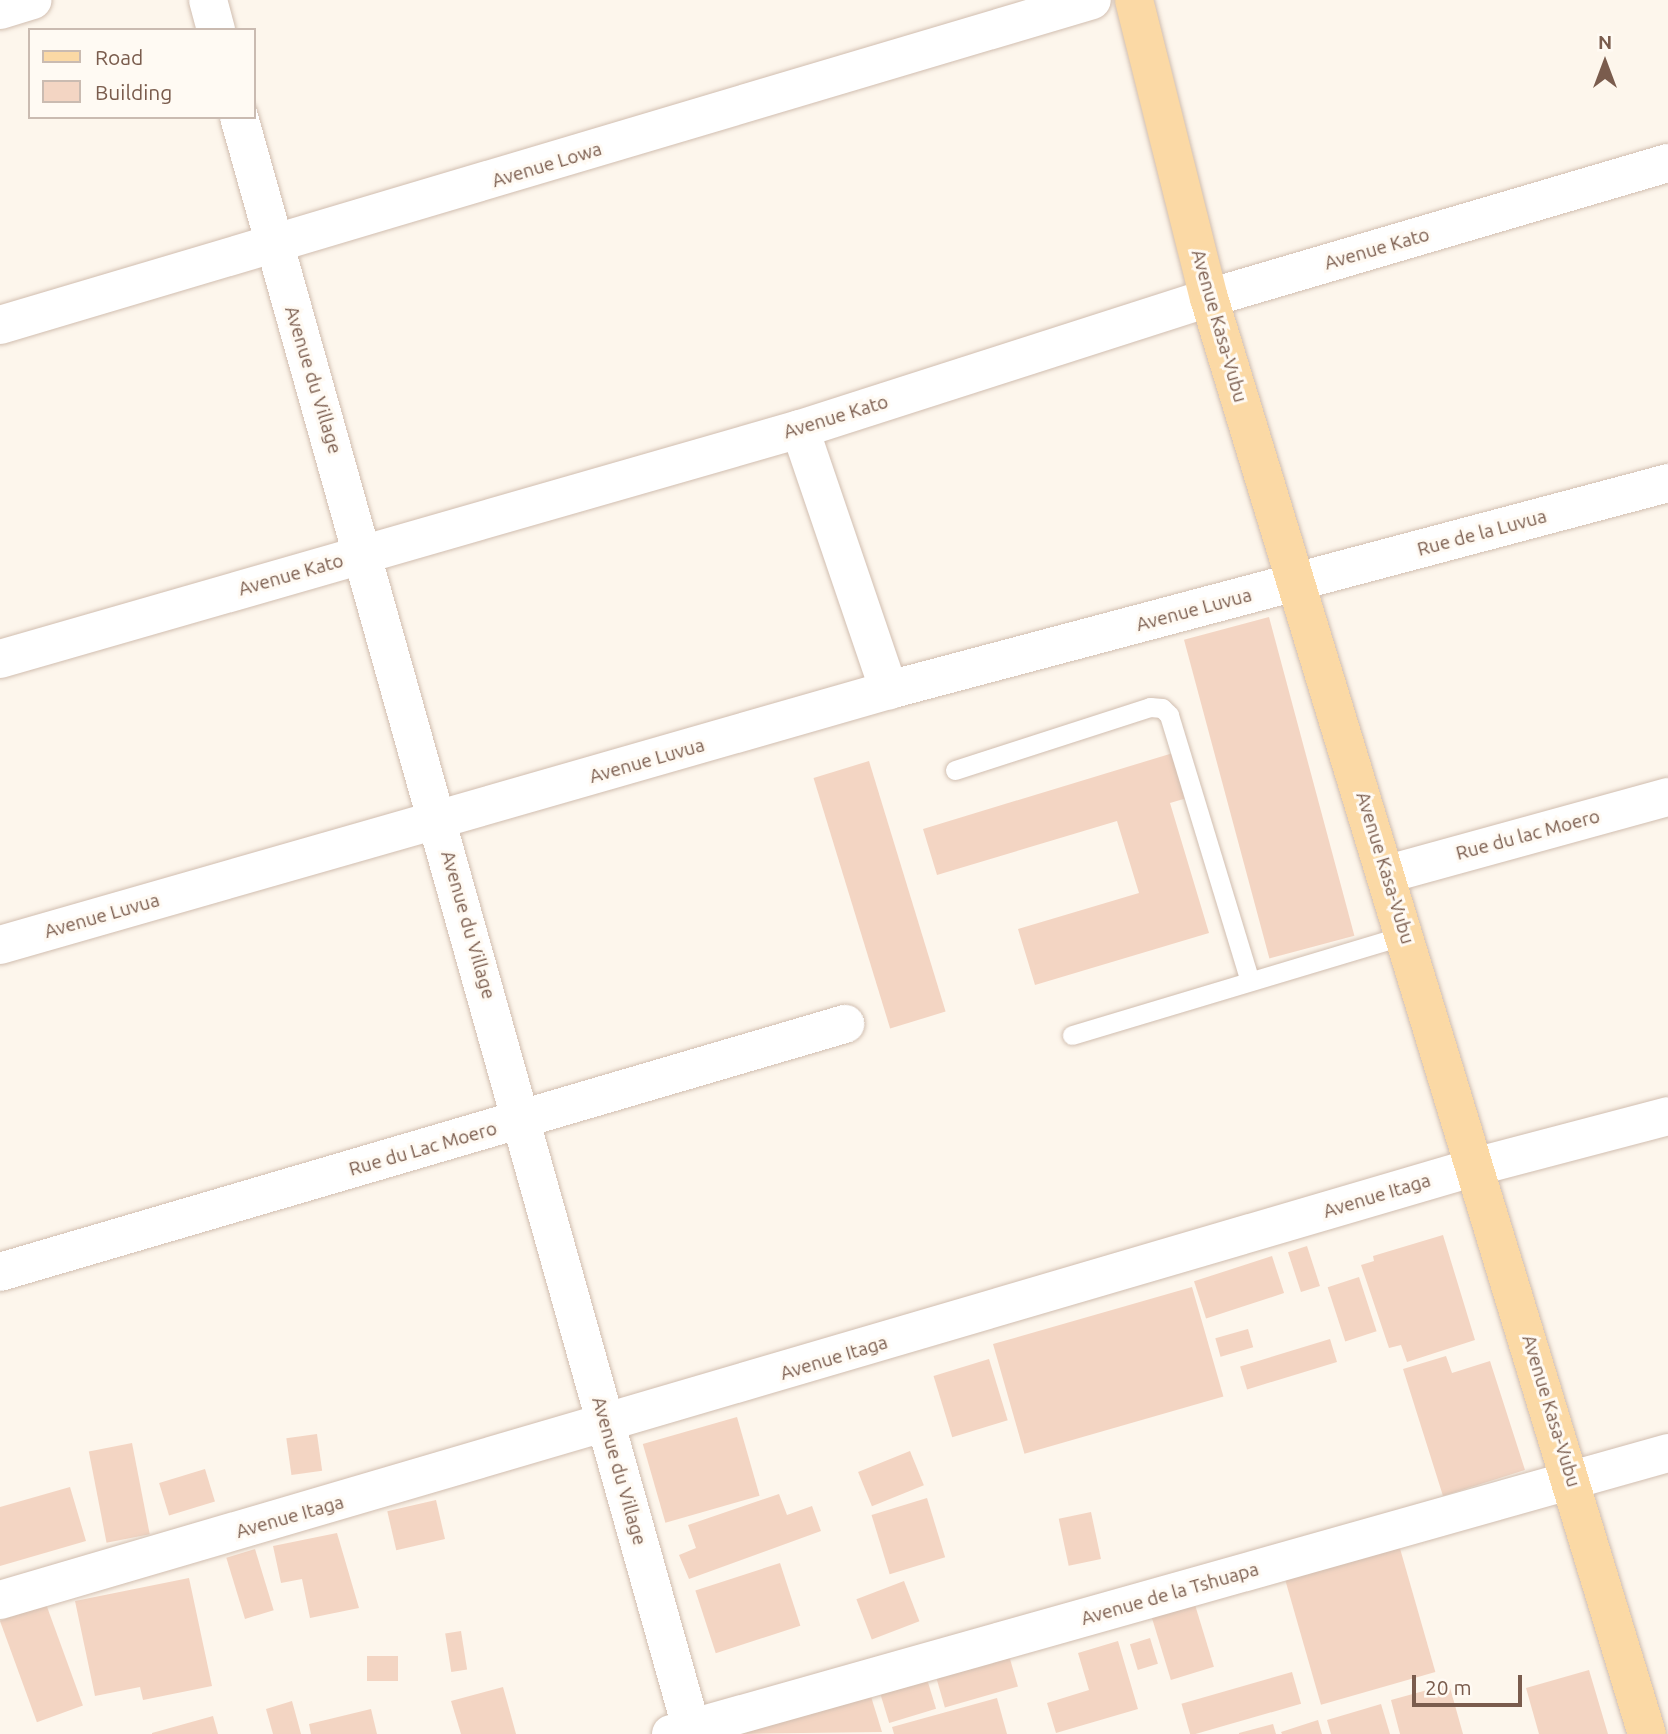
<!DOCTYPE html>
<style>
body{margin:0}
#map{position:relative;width:1668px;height:1734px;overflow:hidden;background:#fdf6ec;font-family:Ubuntu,sans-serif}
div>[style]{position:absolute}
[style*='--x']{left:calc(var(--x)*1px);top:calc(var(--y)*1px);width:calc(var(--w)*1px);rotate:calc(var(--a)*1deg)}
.building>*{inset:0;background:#f3d5c3;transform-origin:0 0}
.roads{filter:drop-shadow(0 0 2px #d1beb0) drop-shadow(0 0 2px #d1beb0)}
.service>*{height:19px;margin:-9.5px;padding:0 9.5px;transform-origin:9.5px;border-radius:9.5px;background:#fff}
.minor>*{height:38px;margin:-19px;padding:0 19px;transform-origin:19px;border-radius:19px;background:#fff}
.tertiary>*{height:38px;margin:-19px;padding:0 19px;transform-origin:19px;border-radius:19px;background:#fff}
.primary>*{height:38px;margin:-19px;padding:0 19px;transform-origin:19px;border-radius:19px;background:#fbd9a5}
span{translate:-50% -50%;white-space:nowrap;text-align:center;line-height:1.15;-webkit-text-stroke:6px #fffaf3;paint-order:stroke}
.street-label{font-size:19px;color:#7a5c4d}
.legend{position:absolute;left:28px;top:28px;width:228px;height:91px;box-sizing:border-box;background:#fffaf3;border:2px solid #cabbb1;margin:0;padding:9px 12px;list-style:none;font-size:21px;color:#7a5c4d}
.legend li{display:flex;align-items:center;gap:14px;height:35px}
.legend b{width:35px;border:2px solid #cabbb1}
.north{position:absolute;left:1570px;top:28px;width:70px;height:70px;-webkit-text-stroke:5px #fffaf3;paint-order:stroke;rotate:0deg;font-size:19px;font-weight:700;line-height:28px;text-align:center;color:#7a5c4d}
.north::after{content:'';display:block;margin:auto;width:24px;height:32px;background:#7a5c4d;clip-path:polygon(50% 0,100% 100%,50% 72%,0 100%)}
.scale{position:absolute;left:1412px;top:1675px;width:110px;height:32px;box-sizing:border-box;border:4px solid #7a5c4d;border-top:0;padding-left:9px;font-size:21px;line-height:24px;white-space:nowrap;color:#7a5c4d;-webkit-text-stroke:5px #fffaf3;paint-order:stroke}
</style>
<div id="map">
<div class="building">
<i style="left:1269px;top:617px;width:330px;height:88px;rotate:75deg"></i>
<i style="clip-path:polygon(1173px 753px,1187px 798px,1170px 803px,1209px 933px,1035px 985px,1018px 929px,1139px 893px,1117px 821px,937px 875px,923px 829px)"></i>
<i style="left:869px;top:761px;width:262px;height:58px;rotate:73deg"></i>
<i style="clip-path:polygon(1443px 1235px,1475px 1340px,1407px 1362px,1401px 1345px,1389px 1348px,1361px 1265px,1374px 1261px,1373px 1256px)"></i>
<i style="left:1307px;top:1246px;width:42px;height:20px;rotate:72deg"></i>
<i style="left:1272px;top:1256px;width:39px;height:82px;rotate:72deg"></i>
<i style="left:1359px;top:1277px;width:57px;height:33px;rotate:72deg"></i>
<i style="left:1192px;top:1287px;width:114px;height:207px;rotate:74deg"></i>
<i style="left:1248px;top:1329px;width:19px;height:34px;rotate:74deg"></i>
<i style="left:1330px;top:1339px;width:24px;height:94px;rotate:73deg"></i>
<i style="clip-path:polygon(1446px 1356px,1452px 1373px,1490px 1361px,1525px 1470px,1443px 1496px,1403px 1369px)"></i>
<i style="left:989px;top:1359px;width:64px;height:58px;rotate:73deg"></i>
<i style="left:737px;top:1417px;width:82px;height:98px;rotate:74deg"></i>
<i style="left:317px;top:1434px;width:37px;height:31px;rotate:82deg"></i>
<i style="left:132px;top:1443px;width:93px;height:44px;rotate:79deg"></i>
<i style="left:910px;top:1451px;width:37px;height:56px;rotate:68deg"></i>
<i style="left:205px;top:1469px;width:34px;height:48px;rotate:73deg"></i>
<i style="clip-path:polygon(70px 1487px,86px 1541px,0 1566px,0 1507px)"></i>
<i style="clip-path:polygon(779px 1494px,787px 1515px,812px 1506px,821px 1531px,689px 1579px,679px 1555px,696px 1548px,688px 1525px)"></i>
<i style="left:927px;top:1498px;width:62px;height:58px;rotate:73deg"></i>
<i style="left:436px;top:1500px;width:40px;height:50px;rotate:77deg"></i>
<i style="left:1091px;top:1512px;width:48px;height:33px;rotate:78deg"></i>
<i style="clip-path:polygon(337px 1533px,359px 1608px,310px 1618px,302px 1579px,281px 1583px,273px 1546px)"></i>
<i style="left:1399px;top:1545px;width:132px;height:119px;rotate:74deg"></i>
<i style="left:255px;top:1549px;width:64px;height:30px;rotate:73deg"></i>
<i style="left:780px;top:1563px;width:66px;height:89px;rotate:72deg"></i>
<i style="clip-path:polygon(189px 1578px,212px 1686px,143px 1700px,140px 1687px,95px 1696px,75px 1601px)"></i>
<i style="left:904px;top:1581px;width:43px;height:51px;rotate:69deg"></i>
<i style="left:1192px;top:1595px;width:75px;height:45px;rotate:73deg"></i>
<i style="left:46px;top:1604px;width:108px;height:49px;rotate:70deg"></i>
<i style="left:461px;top:1631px;width:39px;height:16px;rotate:81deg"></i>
<i style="left:1150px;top:1638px;width:27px;height:21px;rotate:73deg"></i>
<i style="clip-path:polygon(1118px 1641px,1138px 1709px,1056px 1733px,1047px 1703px,1089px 1690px,1078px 1653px)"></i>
<i style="left:1008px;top:1652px;width:36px;height:76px;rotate:74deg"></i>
<i style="left:367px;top:1656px;width:31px;height:25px"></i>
<i style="clip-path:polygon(1589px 1670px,1608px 1734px,1539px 1734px,1526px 1688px)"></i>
<i style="left:1292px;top:1672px;width:33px;height:115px;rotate:74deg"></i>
<i style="left:927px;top:1679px;width:31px;height:49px;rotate:73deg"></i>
<i style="clip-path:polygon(1449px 1684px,1463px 1734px,1400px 1734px,1391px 1700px)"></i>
<i style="clip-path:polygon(503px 1687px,516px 1734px,461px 1734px,451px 1701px)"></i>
<i style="clip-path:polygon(869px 1690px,882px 1732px,734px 1734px)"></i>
<i style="clip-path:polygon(997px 1698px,1007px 1734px,894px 1734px,892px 1727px)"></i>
<i style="clip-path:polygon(292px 1701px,301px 1734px,273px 1734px,266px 1709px)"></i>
<i style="clip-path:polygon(1381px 1704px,1390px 1734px,1331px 1734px,1327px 1720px)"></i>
<i style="clip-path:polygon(371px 1709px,377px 1734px,311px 1734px,309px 1724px)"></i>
<i style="clip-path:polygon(213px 1716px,218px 1734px,152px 1734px,152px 1733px)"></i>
<i style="clip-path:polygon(1318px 1720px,1322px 1734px,1282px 1734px,1281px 1732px)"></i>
<i style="clip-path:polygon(1273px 1724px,1276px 1734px,1239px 1734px,1239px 1733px)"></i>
</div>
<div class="roads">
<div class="service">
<i style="--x:955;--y:770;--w:205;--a:-17.9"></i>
<i style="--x:1150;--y:707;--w:12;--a:5"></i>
<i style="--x:1162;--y:708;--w:10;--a:45"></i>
<i style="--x:1169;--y:715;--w:278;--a:73.1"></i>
<i style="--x:1072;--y:1035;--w:348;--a:-16.7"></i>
</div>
<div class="minor">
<i style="--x:208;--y:0;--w:31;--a:75"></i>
<i style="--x:239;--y:117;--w:1680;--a:74.32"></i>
<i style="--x:0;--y:325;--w:1139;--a:-16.57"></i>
<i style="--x:800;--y:429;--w:276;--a:71.2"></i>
<i style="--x:0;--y:659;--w:832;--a:-16.04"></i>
<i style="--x:800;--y:429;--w:429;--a:-17.8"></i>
<i style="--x:1209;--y:298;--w:478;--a:-16.4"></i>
<i style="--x:1388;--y:874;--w:290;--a:-15.4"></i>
<i style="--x:0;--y:945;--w:925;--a:-16"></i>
<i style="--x:889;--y:690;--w:806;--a:-14.88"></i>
<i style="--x:0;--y:1272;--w:881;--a:-16.36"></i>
<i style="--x:671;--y:1734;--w:1036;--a:-15.74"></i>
</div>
<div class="tertiary">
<i style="--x:0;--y:10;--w:34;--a:-17"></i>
<i style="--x:0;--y:1600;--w:1540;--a:-16.36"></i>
<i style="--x:1478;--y:1166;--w:196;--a:-14.7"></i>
</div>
<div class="primary">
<i style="--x:1134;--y:0;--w:307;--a:75.9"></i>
<i style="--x:1209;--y:298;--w:1501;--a:73.04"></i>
</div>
</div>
<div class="street-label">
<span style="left:547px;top:165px;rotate:-17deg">Avenue Lowa</span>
<span style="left:1377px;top:249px;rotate:-16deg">Avenue Kato</span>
<span style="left:1219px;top:326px;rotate:74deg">Avenue Kasa-Vubu</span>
<span style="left:313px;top:380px;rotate:73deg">Avenue du Village</span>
<span style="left:836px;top:417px;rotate:-17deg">Avenue Kato</span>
<span style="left:1482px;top:533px;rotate:-15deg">Rue de la Luvua</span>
<span style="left:291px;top:575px;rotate:-16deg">Avenue Kato</span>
<span style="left:1194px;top:610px;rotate:-15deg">Avenue Luvua</span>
<span style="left:647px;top:761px;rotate:-16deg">Avenue Luvua</span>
<span style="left:1528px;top:835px;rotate:-15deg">Rue du lac Moero</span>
<span style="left:1385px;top:868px;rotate:73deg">Avenue Kasa-Vubu</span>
<span style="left:102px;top:916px;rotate:-16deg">Avenue Luvua</span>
<span style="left:468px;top:925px;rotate:74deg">Avenue du Village</span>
<span style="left:423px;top:1149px;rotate:-16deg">Rue du Lac Moero</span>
<span style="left:1377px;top:1196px;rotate:-17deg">Avenue Itaga</span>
<span style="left:834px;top:1358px;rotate:-17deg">Avenue Itaga</span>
<span style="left:1551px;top:1411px;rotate:73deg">Avenue Kasa-Vubu</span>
<span style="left:619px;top:1471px;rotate:74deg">Avenue du Village</span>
<span style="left:290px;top:1517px;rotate:-16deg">Avenue Itaga</span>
<span style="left:1170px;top:1594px;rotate:-16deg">Avenue de la Tshuapa</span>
</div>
<ul class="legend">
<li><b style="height:9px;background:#fbd9a5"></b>Road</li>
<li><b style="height:19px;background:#f3d5c3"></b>Building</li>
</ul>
<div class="north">N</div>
<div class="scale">20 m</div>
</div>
